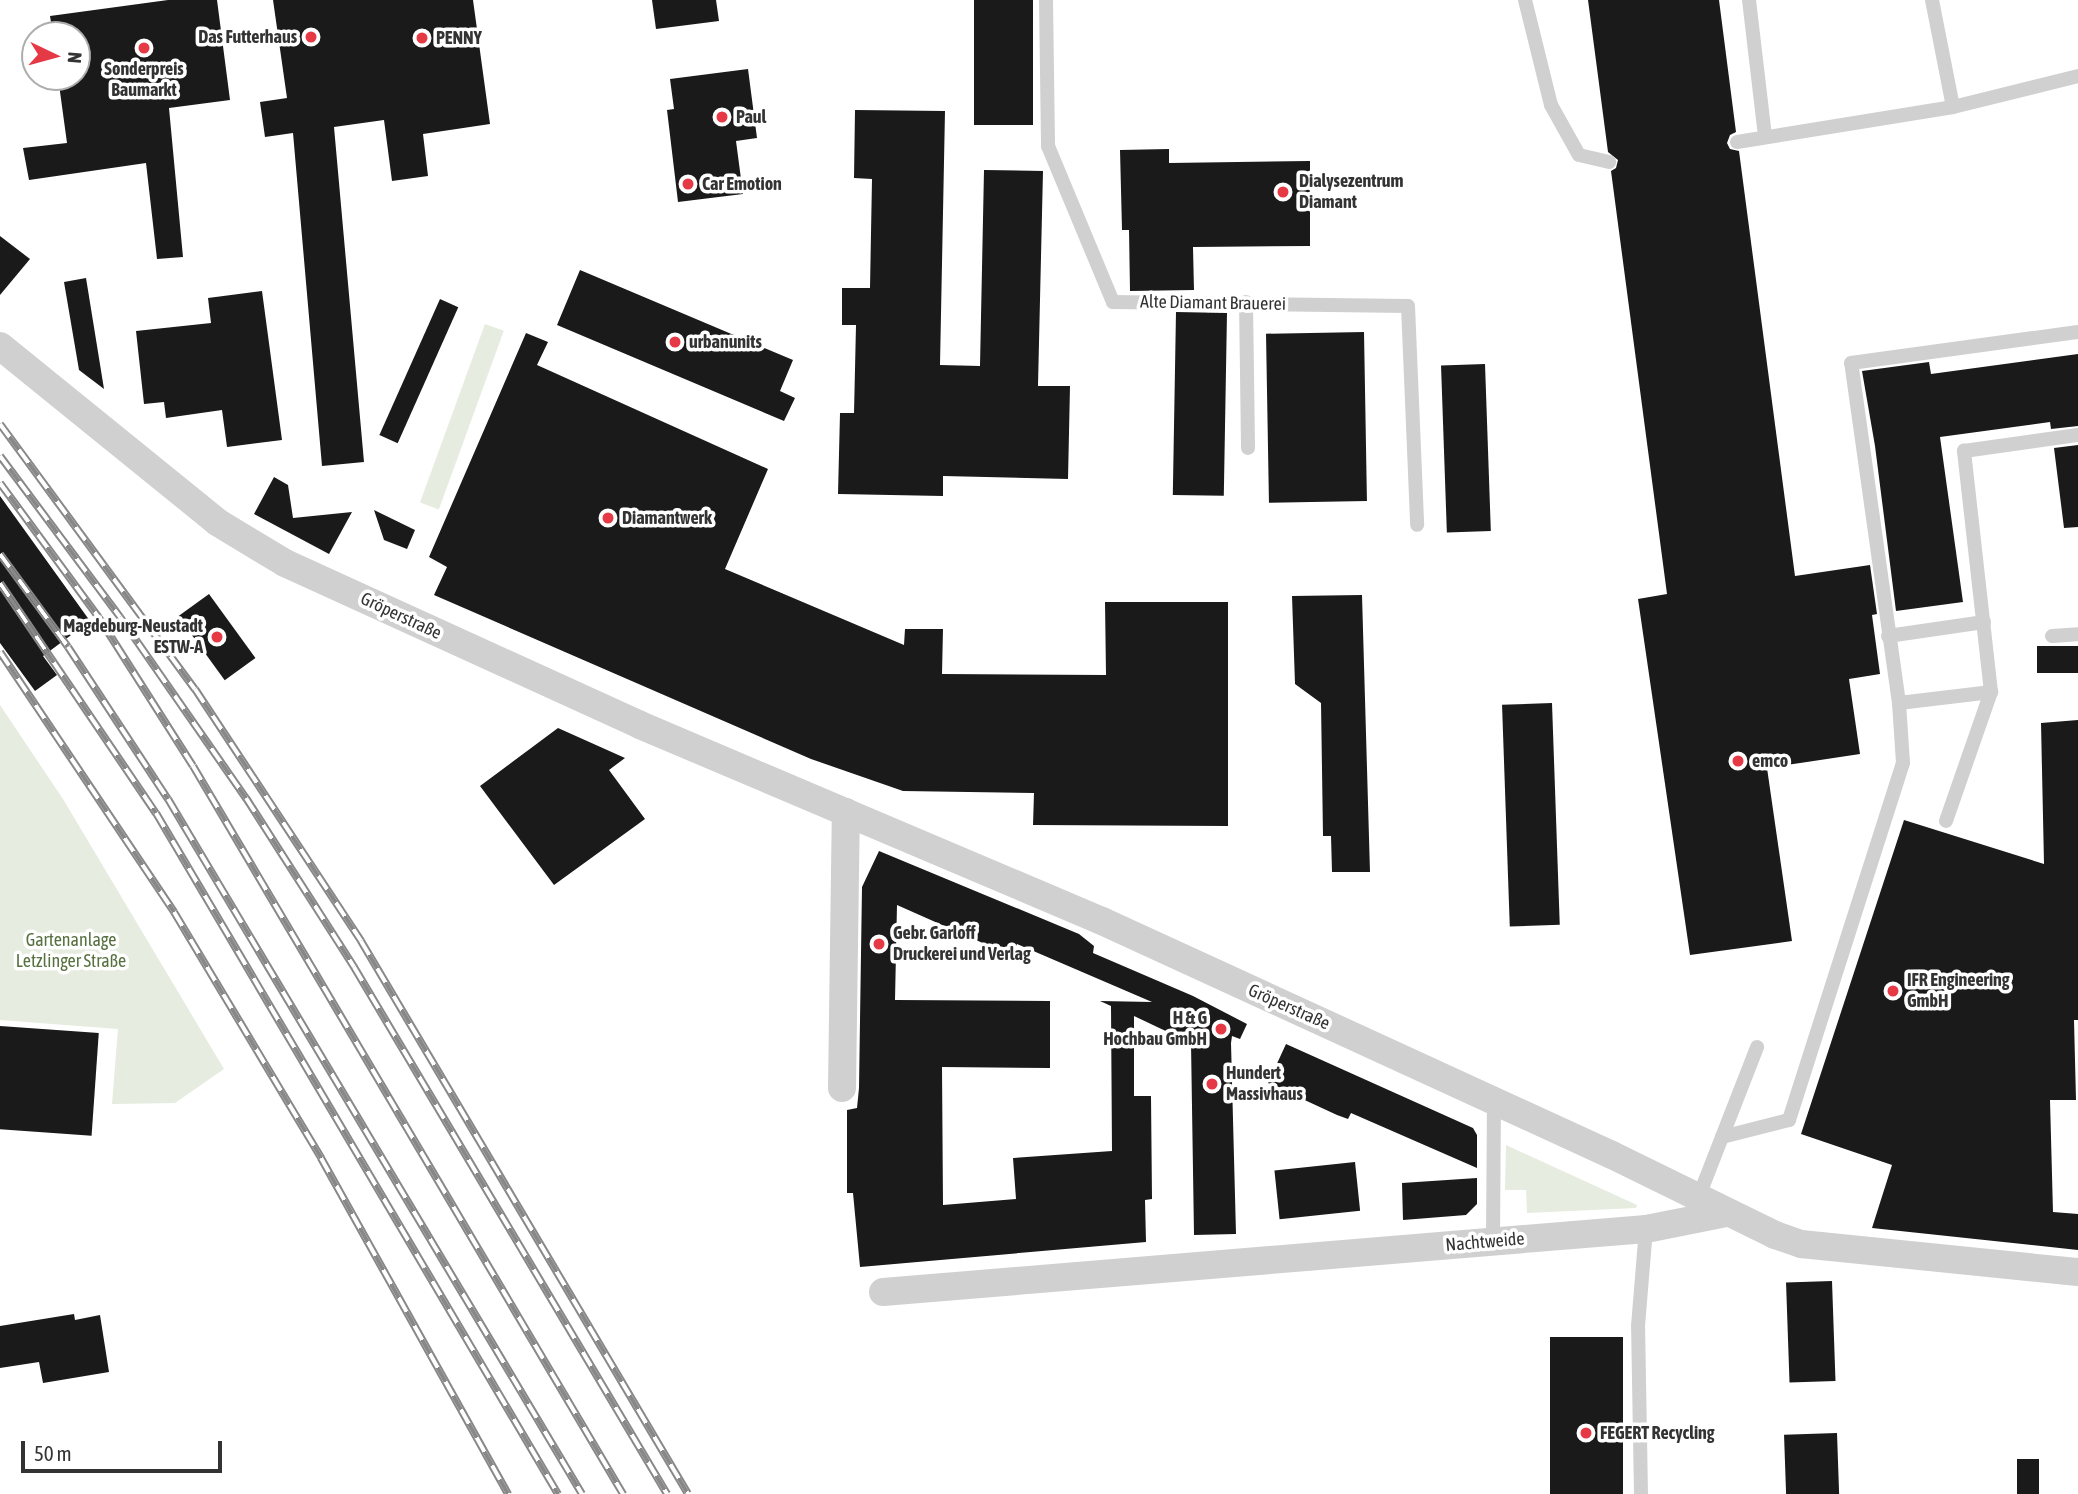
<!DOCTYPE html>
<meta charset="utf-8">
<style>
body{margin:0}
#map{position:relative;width:2078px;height:1494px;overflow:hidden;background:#fff;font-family:"Asap Condensed",sans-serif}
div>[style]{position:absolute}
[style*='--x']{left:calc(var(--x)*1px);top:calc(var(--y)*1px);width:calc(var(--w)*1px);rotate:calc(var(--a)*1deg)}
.green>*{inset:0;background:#e6ecdf;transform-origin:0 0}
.building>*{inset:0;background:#1a1a1a;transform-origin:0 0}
.lane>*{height:14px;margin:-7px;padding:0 7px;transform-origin:7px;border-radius:7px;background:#d0d0d0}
.street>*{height:28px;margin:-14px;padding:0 14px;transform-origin:14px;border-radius:14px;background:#d0d0d0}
.rail>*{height:8px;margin-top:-4px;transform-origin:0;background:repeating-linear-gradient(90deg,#fff 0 16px,#888 0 32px);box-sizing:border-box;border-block:2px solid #888}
.dots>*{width:19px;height:19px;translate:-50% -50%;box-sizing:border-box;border:4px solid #fff;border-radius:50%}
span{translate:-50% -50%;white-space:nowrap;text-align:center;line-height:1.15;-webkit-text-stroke:7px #fff;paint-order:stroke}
.poi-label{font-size:18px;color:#333;font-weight:700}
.right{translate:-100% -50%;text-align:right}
.left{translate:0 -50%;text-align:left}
.street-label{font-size:18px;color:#333}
.park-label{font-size:18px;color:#56703f}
.north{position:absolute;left:21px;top:21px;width:70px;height:70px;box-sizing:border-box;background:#fff;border:2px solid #adadad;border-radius:50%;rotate:95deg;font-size:19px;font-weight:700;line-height:28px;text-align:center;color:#333}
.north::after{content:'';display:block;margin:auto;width:24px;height:32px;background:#e63946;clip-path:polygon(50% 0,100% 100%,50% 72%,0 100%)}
.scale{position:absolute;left:21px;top:1441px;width:201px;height:32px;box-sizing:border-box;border:4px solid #333;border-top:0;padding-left:9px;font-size:21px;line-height:24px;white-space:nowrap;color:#333;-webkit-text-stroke:5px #fff;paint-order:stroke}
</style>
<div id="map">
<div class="green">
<i style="left:485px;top:324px;width:20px;height:190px;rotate:20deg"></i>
<i style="clip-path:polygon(0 705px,63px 799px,224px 1069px,175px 1103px,112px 1104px,118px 1029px,0 1020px)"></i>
<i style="clip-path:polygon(1506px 1145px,1637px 1205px,1636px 1208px,1527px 1213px,1526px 1190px,1505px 1190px)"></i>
</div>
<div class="building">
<i style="clip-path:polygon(168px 0,217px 0,230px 100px,169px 108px,183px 257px,157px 259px,146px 163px,29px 180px,23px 148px,67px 143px,58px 77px,77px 77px,77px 35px,53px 35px,50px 16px)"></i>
<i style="clip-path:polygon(273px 0,473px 0,490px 124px,423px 134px,428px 176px,392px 181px,384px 120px,334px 127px,364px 462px,322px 466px,293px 133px,265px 137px,260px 102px,287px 98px)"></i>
<i style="clip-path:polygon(652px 0,716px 0,719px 21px,656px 29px)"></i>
<i style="left:974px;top:0;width:59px;height:125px"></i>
<i style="clip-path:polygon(1588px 0,1719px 0,1736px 132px,1730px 135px,1727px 143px,1730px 149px,1739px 151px,1795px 576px,1870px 565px,1877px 614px,1872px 615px,1880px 674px,1849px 679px,1860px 754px,1767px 768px,1792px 941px,1690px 955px,1638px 599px,1667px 594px,1611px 171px,1616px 168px,1618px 160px,1608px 152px)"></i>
<i style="clip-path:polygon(748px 69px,757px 138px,736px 141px,743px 194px,678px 202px,667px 110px,674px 109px,670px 79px)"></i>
<i style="clip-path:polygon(855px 110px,945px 111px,940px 365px,980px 366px,984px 170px,1043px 171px,1038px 386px,1070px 386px,1068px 479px,943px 476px,943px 496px,838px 494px,840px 413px,854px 413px,856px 325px,842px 325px,842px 288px,870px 288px,872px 179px,854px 178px)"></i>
<i style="clip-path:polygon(1169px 149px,1169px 163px,1310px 161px,1310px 246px,1193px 247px,1194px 290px,1130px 291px,1129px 230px,1122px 230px,1120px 150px)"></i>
<i style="clip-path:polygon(0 236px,30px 259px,0 295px)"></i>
<i style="clip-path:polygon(580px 270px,793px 360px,780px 391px,795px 398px,784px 421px,557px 325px)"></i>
<i style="clip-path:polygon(86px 278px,104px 389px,79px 370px,64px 282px)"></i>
<i style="clip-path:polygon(262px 291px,282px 440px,227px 447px,222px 410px,166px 418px,164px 402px,144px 404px,136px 331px,211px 323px,208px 298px)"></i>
<i style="left:440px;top:299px;width:20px;height:149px;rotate:24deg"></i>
<i style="left:1176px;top:312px;width:51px;height:183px;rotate:1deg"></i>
<i style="left:1364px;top:332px;width:169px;height:98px;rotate:89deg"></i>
<i style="clip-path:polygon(526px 333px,548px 342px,537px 365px,768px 469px,725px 569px,904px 645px,905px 629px,943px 629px,942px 674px,1106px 675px,1105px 602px,1228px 602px,1228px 826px,1033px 825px,1034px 793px,903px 791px,811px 759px,434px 595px,447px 567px,429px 557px)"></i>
<i style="clip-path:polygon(2078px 354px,2078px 426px,2051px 429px,2050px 422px,1940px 437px,1963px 602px,1896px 611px,1875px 446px,1862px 371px,1929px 362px,1931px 374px)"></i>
<i style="left:1485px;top:364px;width:167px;height:44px;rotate:88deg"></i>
<i style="clip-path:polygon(2078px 445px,2078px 527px,2064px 528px,2054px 448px)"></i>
<i style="clip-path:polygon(274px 477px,288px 485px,293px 518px,352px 512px,329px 554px,254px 514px)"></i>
<i style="clip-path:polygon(0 496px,90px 621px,43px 656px,57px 675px,35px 691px,0 643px)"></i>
<i style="clip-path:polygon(374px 510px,415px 530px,407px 549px,384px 540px)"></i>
<i style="left:209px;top:594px;width:79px;height:38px;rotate:54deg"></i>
<i style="clip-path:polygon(1362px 595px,1370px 872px,1332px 872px,1331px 836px,1323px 836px,1321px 703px,1295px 684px,1292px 596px)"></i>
<i style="left:2078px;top:646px;width:27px;height:41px;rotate:90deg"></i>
<i style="left:1552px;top:703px;width:222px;height:50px;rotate:88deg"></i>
<i style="clip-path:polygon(2078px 720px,2078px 1020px,2074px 1020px,2076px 1100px,2050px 1100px,2053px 1212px,2078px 1214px,2078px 1250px,1872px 1228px,1892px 1165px,1801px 1134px,1904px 820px,2044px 864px,2041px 723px)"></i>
<i style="clip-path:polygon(558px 728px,625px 758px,609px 770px,645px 819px,554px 885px,480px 786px)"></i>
<i style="clip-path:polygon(evenodd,879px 851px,1079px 934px,1094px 946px,1093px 953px,1193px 996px,1247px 1024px,1240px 1039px,1232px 1036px,1231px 1043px,1236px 1234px,1194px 1235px,1191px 1043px,1134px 1016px,1134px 1096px,1151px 1096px,1152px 1199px,1145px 1200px,1146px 1242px,860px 1267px,853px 1193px,847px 1193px,847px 1110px,857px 1108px,859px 1088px,862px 887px,879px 851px,897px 905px,1012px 956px,1017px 944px,1152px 1002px,1100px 1001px,1111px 1006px,1112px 1151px,1013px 1158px,1016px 1199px,943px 1205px,942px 1067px,1050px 1068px,1050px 1001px,895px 1000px,897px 905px)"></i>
<i style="left:0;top:1026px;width:99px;height:103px;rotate:4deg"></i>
<i style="clip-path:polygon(1286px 1044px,1473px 1128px,1477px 1135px,1477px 1168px,1351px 1113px,1348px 1119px,1337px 1115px,1268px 1083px)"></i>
<i style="left:1355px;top:1162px;width:49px;height:81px;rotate:84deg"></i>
<i style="clip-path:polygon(1477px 1178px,1477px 1204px,1466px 1215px,1403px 1220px,1402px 1183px)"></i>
<i style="left:1832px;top:1281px;width:100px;height:46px;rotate:88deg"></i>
<i style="clip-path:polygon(74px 1314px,75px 1320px,100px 1315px,109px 1372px,43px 1383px,39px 1362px,0 1368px,0 1326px)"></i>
<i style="left:1550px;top:1337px;width:73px;height:157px"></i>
<i style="left:1837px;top:1433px;width:61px;height:53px;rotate:88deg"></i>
<i style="left:2017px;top:1459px;width:22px;height:35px"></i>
</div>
<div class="lane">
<i style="--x:1046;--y:0;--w:146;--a:89.2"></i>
<i style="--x:1048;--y:146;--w:169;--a:67.4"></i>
<i style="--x:1113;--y:302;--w:295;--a:0.8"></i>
<i style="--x:1408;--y:306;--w:219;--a:87.6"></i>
<i style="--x:1525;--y:0;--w:108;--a:76.1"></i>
<i style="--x:1551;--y:105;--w:57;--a:60.8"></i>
<i style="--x:1579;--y:155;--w:31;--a:13"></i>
<i style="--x:1749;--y:0;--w:138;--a:83.3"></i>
<i style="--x:1932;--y:0;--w:109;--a:78.9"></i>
<i style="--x:1953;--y:107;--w:129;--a:-13.9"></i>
<i style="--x:1737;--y:142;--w:219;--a:-9.2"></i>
<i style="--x:1246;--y:302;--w:146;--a:89.2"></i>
<i style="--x:1888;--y:636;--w:97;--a:-8.3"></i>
<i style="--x:2052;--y:636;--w:26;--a:-4"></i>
<i style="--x:1899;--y:703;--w:93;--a:-6.8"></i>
<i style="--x:1946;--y:821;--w:137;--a:-70.8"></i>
<i style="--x:1991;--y:692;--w:243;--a:-96.4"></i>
<i style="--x:1964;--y:451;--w:115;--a:-8"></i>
<i style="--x:1722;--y:1137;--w:69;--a:-14.2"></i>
<i style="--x:1789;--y:1120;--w:375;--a:-72.3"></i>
<i style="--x:1903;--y:763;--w:60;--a:-93.8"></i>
<i style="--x:1899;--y:703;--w:343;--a:-98"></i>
<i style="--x:1851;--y:363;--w:229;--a:-7.8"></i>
<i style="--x:1699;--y:1196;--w:160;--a:-68.7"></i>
<i style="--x:1493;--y:1241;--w:140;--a:-89.6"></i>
<i style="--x:1641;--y:1494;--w:168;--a:-91"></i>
<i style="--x:1638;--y:1326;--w:97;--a:-85.3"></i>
</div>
<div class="street">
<i style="--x:0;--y:346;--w:279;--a:39"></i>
<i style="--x:217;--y:522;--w:79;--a:31.1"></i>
<i style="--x:285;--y:563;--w:390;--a:24.5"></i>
<i style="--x:640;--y:725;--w:502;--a:22.99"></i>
<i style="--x:1102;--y:921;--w:561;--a:24.65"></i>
<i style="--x:1612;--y:1155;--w:182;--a:26.1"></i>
<i style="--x:1775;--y:1235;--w:28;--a:19"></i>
<i style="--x:1801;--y:1244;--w:278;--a:5.8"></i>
<i style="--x:842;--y:1088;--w:276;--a:-89.2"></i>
<i style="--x:883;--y:1292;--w:766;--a:-4.72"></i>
<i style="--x:1646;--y:1229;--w:83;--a:-11.2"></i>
</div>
<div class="rail">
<i style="--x:0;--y:424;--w:329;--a:53.7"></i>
<i style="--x:195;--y:689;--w:302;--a:56.6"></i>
<i style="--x:361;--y:941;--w:642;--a:59.4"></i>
<i style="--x:0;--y:456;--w:201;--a:53.3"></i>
<i style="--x:120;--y:617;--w:221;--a:55.2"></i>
<i style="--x:246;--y:798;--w:201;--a:57.4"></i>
<i style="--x:354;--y:967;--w:613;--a:59.29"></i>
<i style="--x:0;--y:483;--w:167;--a:53.7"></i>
<i style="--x:99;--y:618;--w:175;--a:57.6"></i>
<i style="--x:193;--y:766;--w:846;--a:59.43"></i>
<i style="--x:0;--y:554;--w:115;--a:53.8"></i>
<i style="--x:68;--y:647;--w:182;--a:56.7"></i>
<i style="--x:168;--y:799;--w:809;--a:59.22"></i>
<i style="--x:0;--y:583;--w:278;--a:55.9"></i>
<i style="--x:156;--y:813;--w:791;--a:59.45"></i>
<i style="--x:0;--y:652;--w:313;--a:56.2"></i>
<i style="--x:174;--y:912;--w:287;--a:59.1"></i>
<i style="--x:321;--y:1158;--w:385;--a:60.9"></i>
</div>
<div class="dots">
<i style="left:311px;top:37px;background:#e63946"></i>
<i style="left:422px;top:38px;background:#e63946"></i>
<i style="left:144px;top:48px;background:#e63946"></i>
<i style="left:722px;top:117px;background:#e63946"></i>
<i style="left:688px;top:184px;background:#e63946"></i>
<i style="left:1283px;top:192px;background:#e63946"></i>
<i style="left:675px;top:342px;background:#e63946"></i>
<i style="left:608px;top:518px;background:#e63946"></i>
<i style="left:217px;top:637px;background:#e63946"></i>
<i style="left:1738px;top:761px;background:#e63946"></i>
<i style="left:879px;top:944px;background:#e63946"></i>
<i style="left:1893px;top:991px;background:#e63946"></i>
<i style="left:1221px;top:1029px;background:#e63946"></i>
<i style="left:1212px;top:1084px;background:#e63946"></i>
<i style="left:1586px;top:1433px;background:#e63946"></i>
</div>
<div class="poi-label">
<span class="right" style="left:297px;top:37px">Das Futterhaus</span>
<span class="left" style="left:436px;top:38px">PENNY</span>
<span style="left:144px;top:80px">Sonderpreis<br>Baumarkt</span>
<span class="left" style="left:736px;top:117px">Paul</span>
<span class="left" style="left:1299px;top:192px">Dialysezentrum<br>Diamant</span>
<span class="left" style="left:702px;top:184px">Car Emotion</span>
<span class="left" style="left:689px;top:342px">urbanunits</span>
<span class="left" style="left:622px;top:518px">Diamantwerk</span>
<span class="right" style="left:203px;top:637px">Magdeburg-Neustadt<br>ESTW-A</span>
<span class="left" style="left:1752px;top:761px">emco</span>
<span class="left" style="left:893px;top:944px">Gebr. Garloff<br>Druckerei und Verlag</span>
<span class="left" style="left:1907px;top:991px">IFR Engineering<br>GmbH</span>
<span class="right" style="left:1207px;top:1029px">H &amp; G<br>Hochbau GmbH</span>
<span class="left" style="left:1226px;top:1084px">Hundert<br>Massivhaus</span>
<span class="left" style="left:1600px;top:1433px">FEGERT Recycling</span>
</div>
<div class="street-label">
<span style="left:1213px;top:303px;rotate:1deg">Alte Diamant Brauerei</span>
<span style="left:401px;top:616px;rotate:25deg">Gröperstraße</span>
<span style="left:1289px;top:1007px;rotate:24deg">Gröperstraße</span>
<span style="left:1485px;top:1242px;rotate:-5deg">Nachtweide</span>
</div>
<div class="park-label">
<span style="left:71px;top:951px">Gartenanlage<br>Letzlinger Straße</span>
</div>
<div class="north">N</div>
<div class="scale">50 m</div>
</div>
